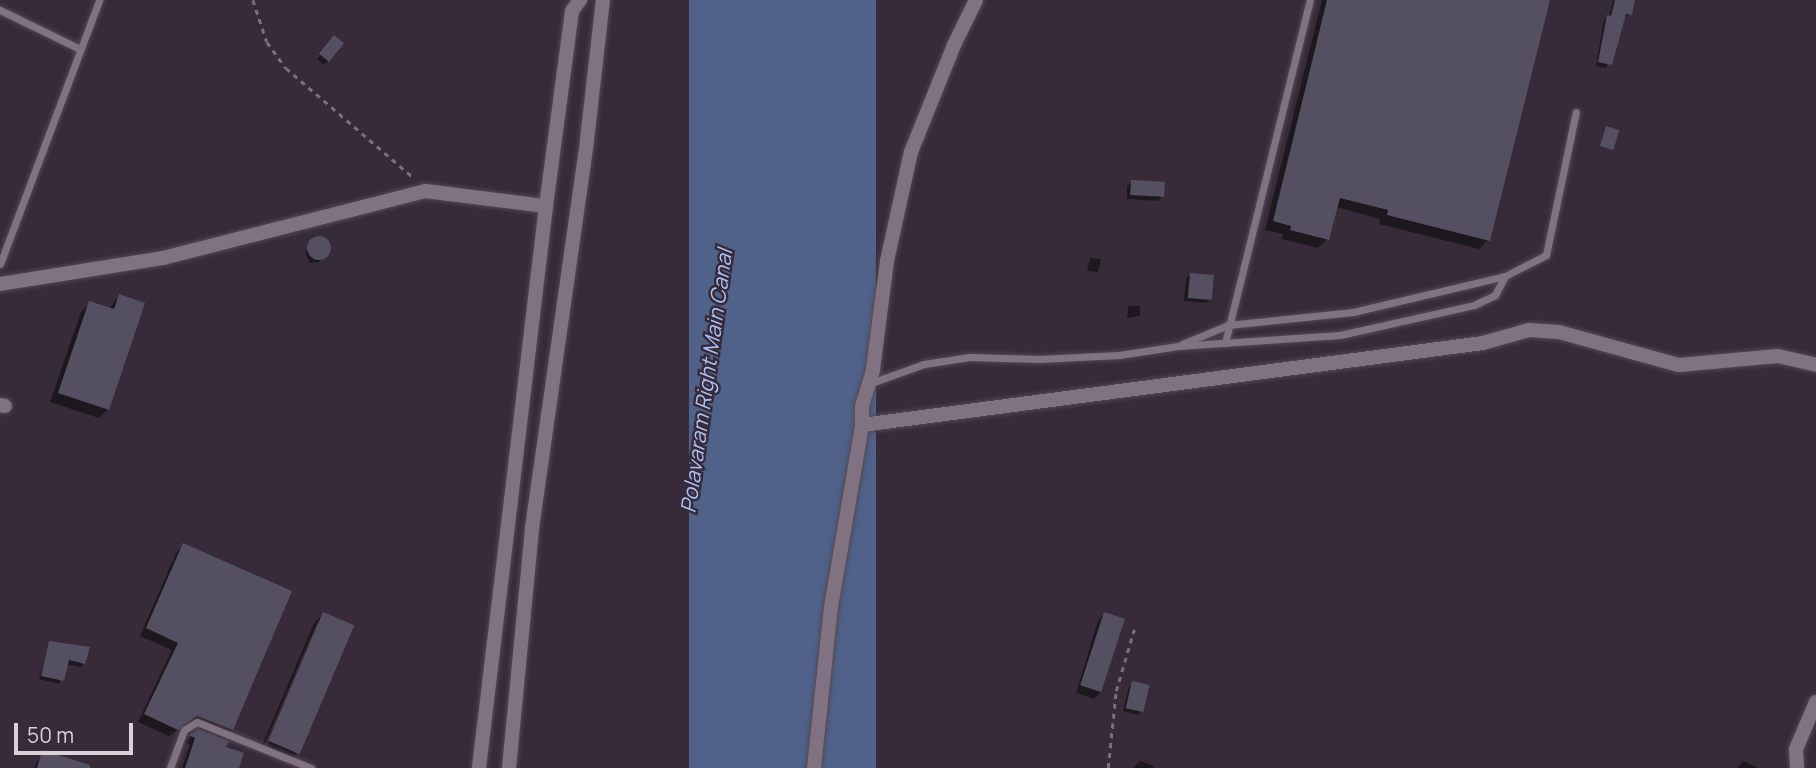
<!DOCTYPE html>
<style>
body{margin:0}
#map{position:relative;width:1816px;height:768px;overflow:hidden;background:#382b39;font-family:Manrope,sans-serif}
div>[style]{position:absolute}
[style*='--x']{left:calc(var(--x)*1px);top:calc(var(--y)*1px);width:calc(var(--w)*1px);rotate:calc(var(--a)*1deg)}
.water>*{inset:0;background:#506289;transform-origin:0 0}
.shadow>*{inset:0;background:#0007}
.building>*{inset:0;background:#545062;transform-origin:0 0}
.round{border-radius:50%}
.path>*{height:2.5px;margin-top:-1.25px;transform-origin:0;background:repeating-linear-gradient(90deg,#7b6f7b 0 5px,transparent 0 10px)}
.roads{filter:drop-shadow(0 0 2px #534854) drop-shadow(0 0 2px #534854)}
.service>*{height:7px;margin:-3.5px;padding:0 3.5px;transform-origin:3.5px;border-radius:3.5px;background:#817282}
.minor>*{height:14px;margin:-7px;padding:0 7px;transform-origin:7px;border-radius:7px;background:#817282}
span{translate:-50% -50%;white-space:nowrap;text-align:center;line-height:1.15;-webkit-text-stroke:5px #382b39;paint-order:stroke}
.water-label{font-size:21px;color:#acc3f7;font-style:italic}
.scale{position:absolute;left:14px;top:723px;width:119px;height:32px;box-sizing:border-box;border:4px solid #d9d0d9;border-top:0;padding-left:9px;font-size:21px;line-height:24px;white-space:nowrap;color:#d9d0d9;-webkit-text-stroke:5px #382b39;paint-order:stroke}
</style>
<div id="map">
<div class="water">
<i style="left:689px;top:0;width:187px;height:775px"></i>
</div>
<div class="shadow">
<i style="clip-path:polygon(1322px 0,1548px 0,1488px 240px,1479px 249px,1379px 224px,1380px 219px,1336px 207px,1327px 239px,1318px 248px,1282px 239px,1283px 234px,1265px 230px)"></i>
<i style="clip-path:polygon(1613px 0,1633px 0,1630px 14px,1623px 17px,1606px 68px,1596px 66px,1604px 20px,1609px 17px)"></i>
<i style="clip-path:polygon(330px 42px,328px 61px,324px 65px,317px 59px)"></i>
<i style="clip-path:polygon(1132px 182px,1162px 197px,1158px 201px,1127px 199px,1127px 186px)"></i>
<i style="clip-path:polygon(319px 238px,327px 242px,329px 250px,319px 262px,310px 263px,305px 252px)"></i>
<i style="clip-path:polygon(1090px 258px,1101px 259px,1098px 272px,1087px 271px)"></i>
<i style="clip-path:polygon(1190px 275px,1211px 299px,1206px 303px,1184px 301px,1186px 279px)"></i>
<i style="clip-path:polygon(119px 296px,108px 409px,99px 418px,50px 402px,81px 312px,90px 303px,109px 309px)"></i>
<i style="clip-path:polygon(1128px 306px,1140px 306px,1140px 316px,1127px 318px)"></i>
<i style="clip-path:polygon(184px 545px,232px 729px,224px 737px,188px 722px,169px 736px,138px 722px,172px 650px,140px 636px,176px 553px)"></i>
<i style="clip-path:polygon(evenodd,323px 614px,297px 753px,288px 762px,260px 750px,314px 623px,323px 614px,317px 623px,321px 623px,266px 749px,263px 748px,317px 623px)"></i>
<i style="clip-path:polygon(1104px 614px,1101px 692px,1094px 699px,1076px 693px,1098px 621px)"></i>
<i style="clip-path:polygon(49px 643px,84px 664px,80px 667px,66px 664px,59px 684px,39px 679px)"></i>
<i style="clip-path:polygon(1133px 683px,1142px 711px,1138px 715px,1123px 711px,1129px 687px)"></i>
<i style="clip-path:polygon(198px 731px,224px 748px,237px 768px,182px 768px,190px 745px,184px 742px)"></i>
<i style="clip-path:polygon(42px 752px,71px 768px,34px 768px)"></i>
<i style="clip-path:polygon(1140px 761px,1154px 766px,1153px 768px,1133px 768px)"></i>
<i style="clip-path:polygon(1743px 761px,1758px 768px,1737px 768px)"></i>
</div>
<div class="building">
<i style="clip-path:polygon(1327px 0,1550px 0,1490px 241px,1387px 215px,1388px 210px,1340px 198px,1329px 240px,1290px 230px,1291px 226px,1273px 221px)"></i>
<i style="clip-path:polygon(1615px 0,1635px 0,1632px 15px,1626px 14px,1612px 65px,1598px 62px,1607px 15px,1611px 16px)"></i>
<i style="left:334px;top:35px;width:13px;height:24px;rotate:39deg"></i>
<i style="left:1606px;top:126px;width:14px;height:21px;rotate:17deg"></i>
<i style="left:1131px;top:180px;width:34px;height:15px;rotate:3deg"></i>
<i class="round" style="left:307px;top:236px;width:24px;height:24px"></i>
<i style="left:1190px;top:273px;width:24px;height:25px;rotate:5deg"></i>
<i style="clip-path:polygon(119px 294px,145px 303px,109px 410px,58px 393px,89px 301px,114px 309px)"></i>
<i style="clip-path:polygon(183px 543px,292px 591px,233px 730px,197px 716px,178px 730px,144px 714px,178px 643px,146px 628px)"></i>
<i style="left:323px;top:612px;width:34px;height:140px;rotate:23deg"></i>
<i style="left:1104px;top:612px;width:22px;height:77px;rotate:18deg"></i>
<i style="clip-path:polygon(49px 641px,90px 647px,85px 664px,69px 660px,64px 681px,41px 676px)"></i>
<i style="left:1132px;top:681px;width:18px;height:28px;rotate:13deg"></i>
<i style="clip-path:polygon(198px 729px,229px 741px,226px 747px,244px 753px,239px 768px,185px 768px,195px 738px,189px 735px)"></i>
<i style="clip-path:polygon(42px 750px,90px 765px,90px 768px,37px 768px)"></i>
</div>
<div class="path">
<i style="--x:253;--y:0;--w:44;--a:71.6"></i>
<i style="--x:267;--y:42;--w:32;--a:54"></i>
<i style="--x:286;--y:68;--w:169;--a:40.7"></i>
<i style="--x:1108;--y:768;--w:77;--a:-84.1"></i>
<i style="--x:1116;--y:691;--w:64;--a:-73.6"></i>
</div>
<div class="roads">
<div class="service">
<i style="--x:0;--y:10;--w:89;--a:26"></i>
<i style="--x:0;--y:264;--w:282;--a:-69.4"></i>
<i style="--x:1225;--y:343;--w:353;--a:-76.1"></i>
<i style="--x:1182;--y:344;--w:50;--a:-22.4"></i>
<i style="--x:1228;--y:325;--w:126;--a:-5.9"></i>
<i style="--x:1353;--y:312;--w:156;--a:-13.3"></i>
<i style="--x:1505;--y:276;--w:46;--a:-27.1"></i>
<i style="--x:1546;--y:255;--w:146;--a:-78.2"></i>
<i style="--x:868;--y:384;--w:59;--a:-19.7"></i>
<i style="--x:924;--y:364;--w:46;--a:-8.8"></i>
<i style="--x:969;--y:357;--w:70;--a:1.6"></i>
<i style="--x:1039;--y:359;--w:80;--a:-2.9"></i>
<i style="--x:1119;--y:355;--w:60;--a:-8.7"></i>
<i style="--x:1178;--y:346;--w:162;--a:-3.9"></i>
<i style="--x:1340;--y:335;--w:137;--a:-12.6"></i>
<i style="--x:1474;--y:305;--w:23;--a:-25"></i>
<i style="--x:1495;--y:295;--w:21;--a:-62"></i>
<i style="--x:170;--y:768;--w:40;--a:-69.8"></i>
<i style="--x:184;--y:730;--w:15;--a:-32"></i>
<i style="--x:197;--y:722;--w:123;--a:22"></i>
</div>
<div class="minor">
<i style="--x:0;--y:284;--w:165;--a:-9.1"></i>
<i style="--x:163;--y:258;--w:270;--a:-14.3"></i>
<i style="--x:425;--y:191;--w:122;--a:7.1"></i>
<i style="--x:0;--y:405;--w:5;--a:11"></i>
<i style="--x:862;--y:425;--w:626;--a:-7.52"></i>
<i style="--x:1483;--y:343;--w:48;--a:-15.8"></i>
<i style="--x:1529;--y:330;--w:30;--a:4"></i>
<i style="--x:1559;--y:332;--w:124;--a:15.4"></i>
<i style="--x:1679;--y:365;--w:99;--a:-5.2"></i>
<i style="--x:1778;--y:356;--w:39;--a:13"></i>
<i style="--x:479;--y:768;--w:566;--a:-83.2"></i>
<i style="--x:546;--y:206;--w:197;--a:-82.4"></i>
<i style="--x:572;--y:11;--w:14;--a:-54"></i>
<i style="--x:509;--y:768;--w:241;--a:-84.5"></i>
<i style="--x:532;--y:528;--w:392;--a:-81.9"></i>
<i style="--x:587;--y:140;--w:141;--a:-83.5"></i>
<i style="--x:814;--y:768;--w:162;--a:-84"></i>
<i style="--x:831;--y:607;--w:185;--a:-80.3"></i>
<i style="--x:862;--y:425;--w:19;--a:-90"></i>
<i style="--x:862;--y:406;--w:39;--a:-73"></i>
<i style="--x:873;--y:369;--w:109;--a:-82.6"></i>
<i style="--x:887;--y:261;--w:112;--a:-77.6"></i>
<i style="--x:911;--y:152;--w:115;--a:-68.1"></i>
<i style="--x:954;--y:45;--w:50;--a:-63.9"></i>
<i style="--x:1797;--y:768;--w:19;--a:-93"></i>
<i style="--x:1796;--y:749;--w:51;--a:-66.9"></i>
</div>
</div>
<div class="water-label">
<span style="left:706px;top:381px;rotate:-82deg">Polavaram Right Main Canal</span>
</div>
<div class="scale">50 m</div>
</div>
